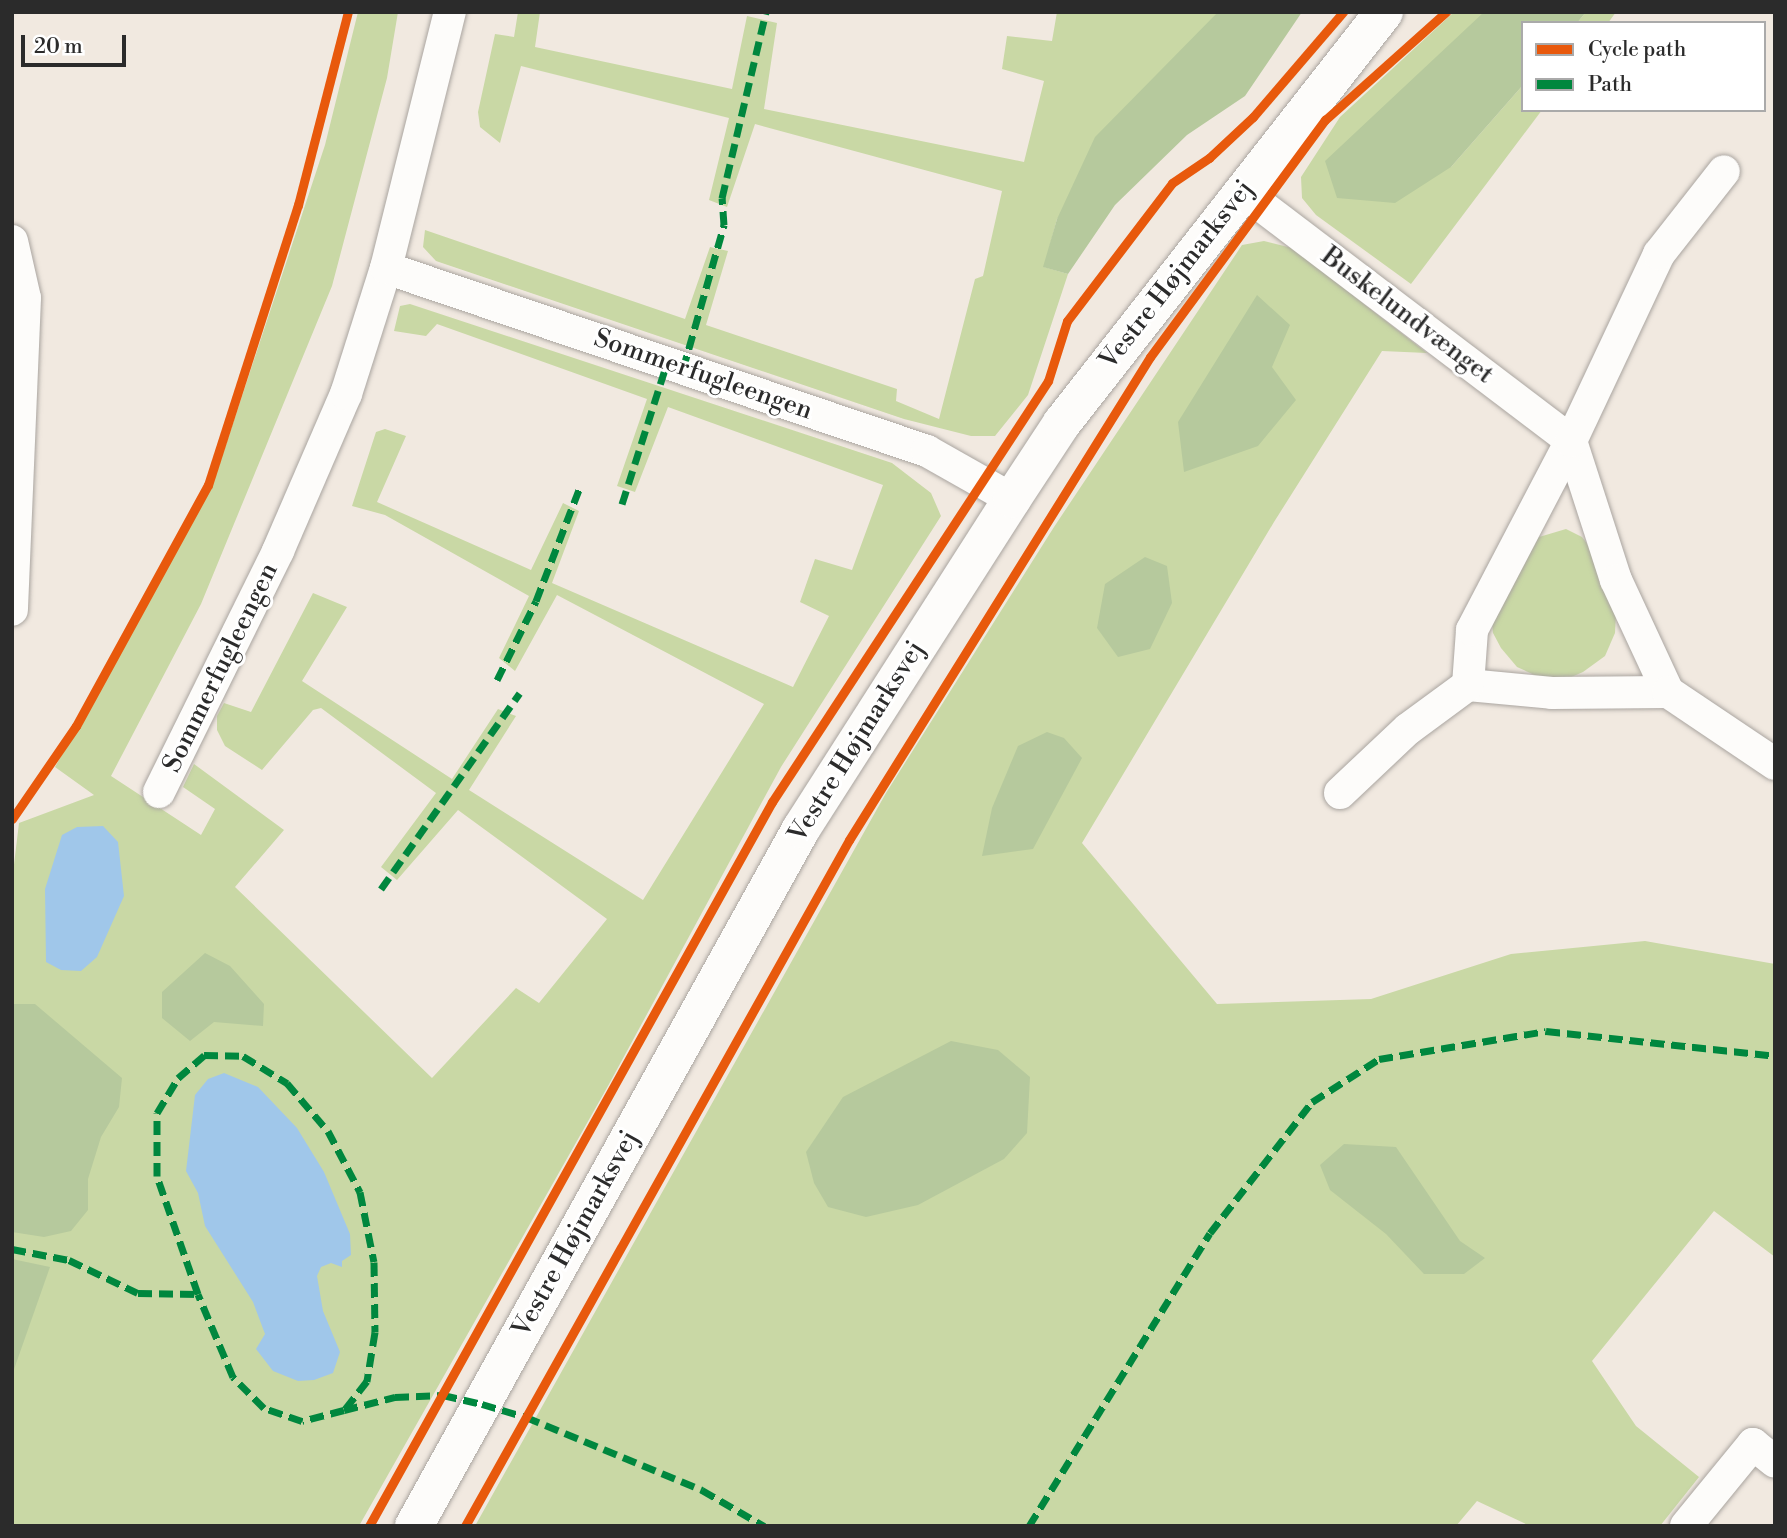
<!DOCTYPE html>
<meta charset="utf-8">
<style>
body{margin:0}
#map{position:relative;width:1787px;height:1538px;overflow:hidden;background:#f1e9e0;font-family:"Libre Bodoni",serif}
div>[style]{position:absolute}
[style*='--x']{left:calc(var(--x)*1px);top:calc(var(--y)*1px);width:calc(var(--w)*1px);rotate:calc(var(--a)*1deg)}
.green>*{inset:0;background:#c9d8a5}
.forest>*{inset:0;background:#b6c99d}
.water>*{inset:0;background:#a0c7ea}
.roads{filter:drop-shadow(0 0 2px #aaa5a0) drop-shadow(0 0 2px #aaa5a0)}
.street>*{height:32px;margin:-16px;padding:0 16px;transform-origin:16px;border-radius:16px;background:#fdfcfa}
.secondary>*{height:38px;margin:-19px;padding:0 19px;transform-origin:19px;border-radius:19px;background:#fdfcfa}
.quiet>*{height:7px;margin-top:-3.5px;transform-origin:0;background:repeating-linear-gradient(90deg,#00873e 0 14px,transparent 0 21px)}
.cycleway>*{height:9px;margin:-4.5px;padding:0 4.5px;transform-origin:4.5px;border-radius:4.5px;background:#e8590c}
span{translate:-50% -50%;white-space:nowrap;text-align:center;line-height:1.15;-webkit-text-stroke:6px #fff;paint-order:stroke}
.street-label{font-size:26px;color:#2b2b2b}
.frame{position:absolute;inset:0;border:14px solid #2b2b2b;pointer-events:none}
.legend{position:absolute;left:1521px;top:21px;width:245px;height:91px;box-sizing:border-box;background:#fff;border:2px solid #aaa;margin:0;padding:9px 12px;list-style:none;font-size:21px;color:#2b2b2b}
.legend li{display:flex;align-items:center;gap:14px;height:35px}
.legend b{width:35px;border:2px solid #aaa}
.scale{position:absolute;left:21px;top:35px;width:105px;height:32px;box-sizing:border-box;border:4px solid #2b2b2b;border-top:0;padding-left:9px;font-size:21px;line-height:24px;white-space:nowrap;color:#2b2b2b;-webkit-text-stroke:5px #fff;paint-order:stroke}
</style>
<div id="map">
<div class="green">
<i style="clip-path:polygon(358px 12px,398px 12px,387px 78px,332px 286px,201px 604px,111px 776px,201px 835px,215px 809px,183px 787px,194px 764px,284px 830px,235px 887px,432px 1078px,516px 988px,539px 1003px,607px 919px,458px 810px,397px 880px,381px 867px,436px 793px,321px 708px,313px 710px,262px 770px,225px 746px,217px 730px,217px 716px,224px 703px,251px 712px,313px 593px,347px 607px,302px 681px,452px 779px,498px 709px,516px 716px,469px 790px,643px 900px,764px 704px,557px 595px,515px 671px,499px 658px,529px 596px,385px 515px,352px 506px,376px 432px,385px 429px,406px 436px,377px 502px,531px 570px,563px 503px,579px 511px,552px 583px,793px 687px,829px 616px,800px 602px,815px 559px,852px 570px,883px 485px,668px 407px,635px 492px,617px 486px,647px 399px,437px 324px,426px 336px,394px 331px,400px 306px,410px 304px,892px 463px,931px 493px,941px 516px,781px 767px,608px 1086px,359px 1526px,12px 1526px,12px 881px,19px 823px,94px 795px,55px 767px,213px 484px,325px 145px)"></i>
<i style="clip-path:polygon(518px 12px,540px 12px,535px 47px,732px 89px,747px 16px,777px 23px,764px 109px,1024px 162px,1044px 81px,1002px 69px,1007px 36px,1052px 41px,1057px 12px,1218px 12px,1057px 219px,1044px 267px,1068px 274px,1028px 395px,995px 436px,971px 436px,904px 419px,436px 261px,423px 247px,425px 230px,685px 319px,710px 247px,728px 251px,706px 325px,897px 389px,896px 401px,939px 419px,975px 279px,983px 276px,1002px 191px,755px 124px,727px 207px,709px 200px,729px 118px,521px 66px,500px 143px,480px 127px,478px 112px,495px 34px,514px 37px)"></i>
<i style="clip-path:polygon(1454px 12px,1484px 12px,1477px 23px,1451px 167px,1523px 85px,1523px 110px,1542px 110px,1411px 284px,1316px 215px,1302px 198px,1301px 177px,1340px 117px)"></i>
<i style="clip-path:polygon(1586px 12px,1616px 12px,1608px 23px,1577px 23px)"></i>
<i style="clip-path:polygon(1264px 241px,1292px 248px,1427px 353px,1382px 351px,1274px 522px,1082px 843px,1217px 1004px,1371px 999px,1511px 954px,1645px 941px,1775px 964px,1775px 1257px,1714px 1211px,1592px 1361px,1636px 1426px,1699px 1477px,1660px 1526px,1530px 1526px,1477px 1501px,1456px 1526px,475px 1526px,886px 793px,1054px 527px,1242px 245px)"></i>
<i style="clip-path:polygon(1566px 529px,1582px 537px,1595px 554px,1616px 613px,1615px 633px,1605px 656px,1583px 672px,1569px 678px,1539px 677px,1517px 667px,1501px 648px,1493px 633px,1491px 612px,1529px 540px)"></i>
</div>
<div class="forest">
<i style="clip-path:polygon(1218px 12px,1302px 12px,1245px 96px,1187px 135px,1115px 205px,1068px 274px,1043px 267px,1057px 219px,1095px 137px)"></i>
<i style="clip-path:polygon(1484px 12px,1586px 12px,1577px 23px,1523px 23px,1523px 85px,1451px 167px,1395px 203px,1337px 198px,1325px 161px)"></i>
<i style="clip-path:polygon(1257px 295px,1290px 325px,1272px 367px,1296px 400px,1258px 446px,1184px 472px,1178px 422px)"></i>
<i style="clip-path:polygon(1145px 557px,1167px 566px,1172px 603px,1150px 649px,1118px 657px,1097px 628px,1105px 584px)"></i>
<i style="clip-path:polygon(1047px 732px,1064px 738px,1082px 758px,1033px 849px,982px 856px,992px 808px,1018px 746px)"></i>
<i style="clip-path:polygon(205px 953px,230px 966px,264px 1004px,263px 1026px,214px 1022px,190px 1041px,162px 1018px,162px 992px)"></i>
<i style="clip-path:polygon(12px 1004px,35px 1004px,122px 1078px,119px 1107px,101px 1137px,88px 1179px,88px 1210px,71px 1231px,44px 1237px,12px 1232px)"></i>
<i style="clip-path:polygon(951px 1041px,998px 1050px,1030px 1077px,1027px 1133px,1004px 1159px,918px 1205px,866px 1217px,828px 1207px,814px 1183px,806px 1152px,843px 1097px)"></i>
<i style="clip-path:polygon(1344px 1144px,1396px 1147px,1460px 1241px,1485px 1258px,1464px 1274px,1424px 1274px,1386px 1234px,1330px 1190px,1320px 1165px)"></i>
<i style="clip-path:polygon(12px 1259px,50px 1267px,12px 1375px)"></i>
</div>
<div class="water">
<i style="clip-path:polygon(103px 826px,118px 842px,124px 896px,97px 957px,81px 971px,61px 970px,46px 962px,45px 889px,62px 835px,77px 827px)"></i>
<i style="clip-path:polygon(224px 1073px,258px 1087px,297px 1128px,324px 1172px,350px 1234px,351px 1255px,342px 1261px,342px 1267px,331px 1263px,321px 1267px,317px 1276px,323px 1311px,340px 1352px,333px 1373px,314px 1380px,298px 1381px,273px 1371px,256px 1349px,265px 1334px,253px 1302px,205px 1226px,198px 1193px,186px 1171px,195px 1095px,208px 1079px)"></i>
</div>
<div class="roads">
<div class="street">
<i style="--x:1242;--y:191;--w:413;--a:37.2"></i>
<i style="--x:1571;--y:441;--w:146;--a:72.1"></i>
<i style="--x:1616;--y:580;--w:123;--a:65.1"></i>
<i style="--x:12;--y:241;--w:58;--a:77.2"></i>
<i style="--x:25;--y:298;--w:312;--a:92.4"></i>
<i style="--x:386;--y:268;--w:571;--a:18.69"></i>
<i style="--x:927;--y:451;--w:98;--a:29.5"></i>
<i style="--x:1468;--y:685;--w:84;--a:5.4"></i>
<i style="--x:1552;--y:693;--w:116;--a:-0.5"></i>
<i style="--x:1668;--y:692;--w:129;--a:33.9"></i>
<i style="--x:159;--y:792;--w:269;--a:-63.7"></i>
<i style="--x:278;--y:551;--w:171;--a:-66.6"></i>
<i style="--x:346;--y:394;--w:132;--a:-72.4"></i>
<i style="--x:386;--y:268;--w:264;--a:-76"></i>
<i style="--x:1340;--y:793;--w:93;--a:-43.3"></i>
<i style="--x:1408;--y:729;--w:74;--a:-36.3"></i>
<i style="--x:1468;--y:685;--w:55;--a:-85.8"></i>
<i style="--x:1472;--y:630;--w:213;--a:-62.4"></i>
<i style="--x:1571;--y:441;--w:207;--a:-64.8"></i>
<i style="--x:1659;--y:254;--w:105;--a:-51.9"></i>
<i style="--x:1686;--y:1526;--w:106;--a:-50.7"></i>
<i style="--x:1753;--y:1444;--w:28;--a:39"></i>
</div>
<div class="secondary">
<i style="--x:414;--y:1526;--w:797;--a:-60.96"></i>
<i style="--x:801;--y:829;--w:392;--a:-57.4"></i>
<i style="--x:1012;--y:499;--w:91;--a:-56.7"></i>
<i style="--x:1062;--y:423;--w:522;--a:-51.92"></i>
</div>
</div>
<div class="quiet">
<i style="--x:683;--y:369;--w:150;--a:-74.1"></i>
<i style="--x:724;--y:225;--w:27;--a:-94"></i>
<i style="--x:722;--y:198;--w:191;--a:-76.7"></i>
<i style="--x:622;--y:504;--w:148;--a:-72.3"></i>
<i style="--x:497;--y:680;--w:88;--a:-63.7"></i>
<i style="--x:536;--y:601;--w:122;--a:-68.9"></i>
<i style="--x:381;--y:889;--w:240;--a:-54.7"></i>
<i style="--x:204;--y:1055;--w:39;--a:1"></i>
<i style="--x:243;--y:1056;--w:52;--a:31.5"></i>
<i style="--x:287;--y:1083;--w:63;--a:49.5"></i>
<i style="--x:328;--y:1131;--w:69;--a:62.3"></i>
<i style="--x:360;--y:1192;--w:71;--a:78.7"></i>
<i style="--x:374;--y:1262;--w:70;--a:89.2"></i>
<i style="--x:375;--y:1332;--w:50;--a:99.3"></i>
<i style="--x:367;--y:1381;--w:37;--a:128"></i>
<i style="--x:344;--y:1410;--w:43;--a:165.3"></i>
<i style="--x:302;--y:1421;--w:40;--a:-161.1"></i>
<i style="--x:264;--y:1408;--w:44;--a:-135"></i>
<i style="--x:233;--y:1377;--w:90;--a:-112.9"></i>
<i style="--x:198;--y:1294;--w:125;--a:-109.2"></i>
<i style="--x:157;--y:1176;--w:63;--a:-90"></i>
<i style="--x:157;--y:1113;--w:41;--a:-59"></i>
<i style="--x:178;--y:1078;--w:35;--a:-41"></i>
<i style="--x:12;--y:1249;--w:58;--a:10.9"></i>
<i style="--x:69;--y:1260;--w:76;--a:25.6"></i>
<i style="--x:138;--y:1293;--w:60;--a:1"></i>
<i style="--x:344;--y:1410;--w:53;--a:-14.3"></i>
<i style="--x:395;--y:1397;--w:48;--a:-2.4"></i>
<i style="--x:443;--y:1395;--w:40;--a:13"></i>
<i style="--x:482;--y:1404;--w:46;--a:16.5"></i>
<i style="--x:526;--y:1417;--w:191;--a:22.5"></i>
<i style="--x:702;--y:1490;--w:72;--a:30.1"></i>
<i style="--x:1029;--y:1526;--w:344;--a:-58.3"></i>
<i style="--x:1210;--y:1233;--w:166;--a:-52.1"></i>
<i style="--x:1312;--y:1102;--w:80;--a:-32.7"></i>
<i style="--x:1379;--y:1059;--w:169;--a:-9.5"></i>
<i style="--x:1546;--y:1031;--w:230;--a:6.2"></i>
</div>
<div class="cycleway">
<i style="--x:12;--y:819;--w:113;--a:-55.5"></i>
<i style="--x:76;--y:726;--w:275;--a:-61.3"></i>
<i style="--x:208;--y:485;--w:294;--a:-72.2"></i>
<i style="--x:298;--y:205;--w:199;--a:-75.5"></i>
<i style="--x:369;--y:1526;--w:829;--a:-60.9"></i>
<i style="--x:772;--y:802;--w:503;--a:-56.75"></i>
<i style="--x:1048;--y:381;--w:63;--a:-72.4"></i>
<i style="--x:1067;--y:321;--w:173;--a:-52.7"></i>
<i style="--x:1172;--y:183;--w:45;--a:-34"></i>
<i style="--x:1209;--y:158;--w:60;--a:-43"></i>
<i style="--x:1253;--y:117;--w:138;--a:-49.4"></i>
<i style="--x:465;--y:1526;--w:786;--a:-60.76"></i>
<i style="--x:849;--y:840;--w:569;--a:-58.07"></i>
<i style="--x:1150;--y:357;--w:295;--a:-53.6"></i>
<i style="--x:1325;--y:120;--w:162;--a:-41.8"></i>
</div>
<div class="street-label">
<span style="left:1177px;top:275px;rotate:-52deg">Vestre Højmarksvej</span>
<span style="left:1407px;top:316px;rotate:37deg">Buskelundvænget</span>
<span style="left:703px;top:375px;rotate:19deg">Sommerfugleengen</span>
<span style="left:221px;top:668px;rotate:-64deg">Sommerfugleengen</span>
<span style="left:857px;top:742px;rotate:-58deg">Vestre Højmarksvej</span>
<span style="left:576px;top:1234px;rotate:-61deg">Vestre Højmarksvej</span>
</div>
<div class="frame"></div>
<ul class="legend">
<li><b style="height:9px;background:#e8590c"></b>Cycle path</li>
<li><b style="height:9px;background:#00873e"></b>Path</li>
</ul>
<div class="scale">20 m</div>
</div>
